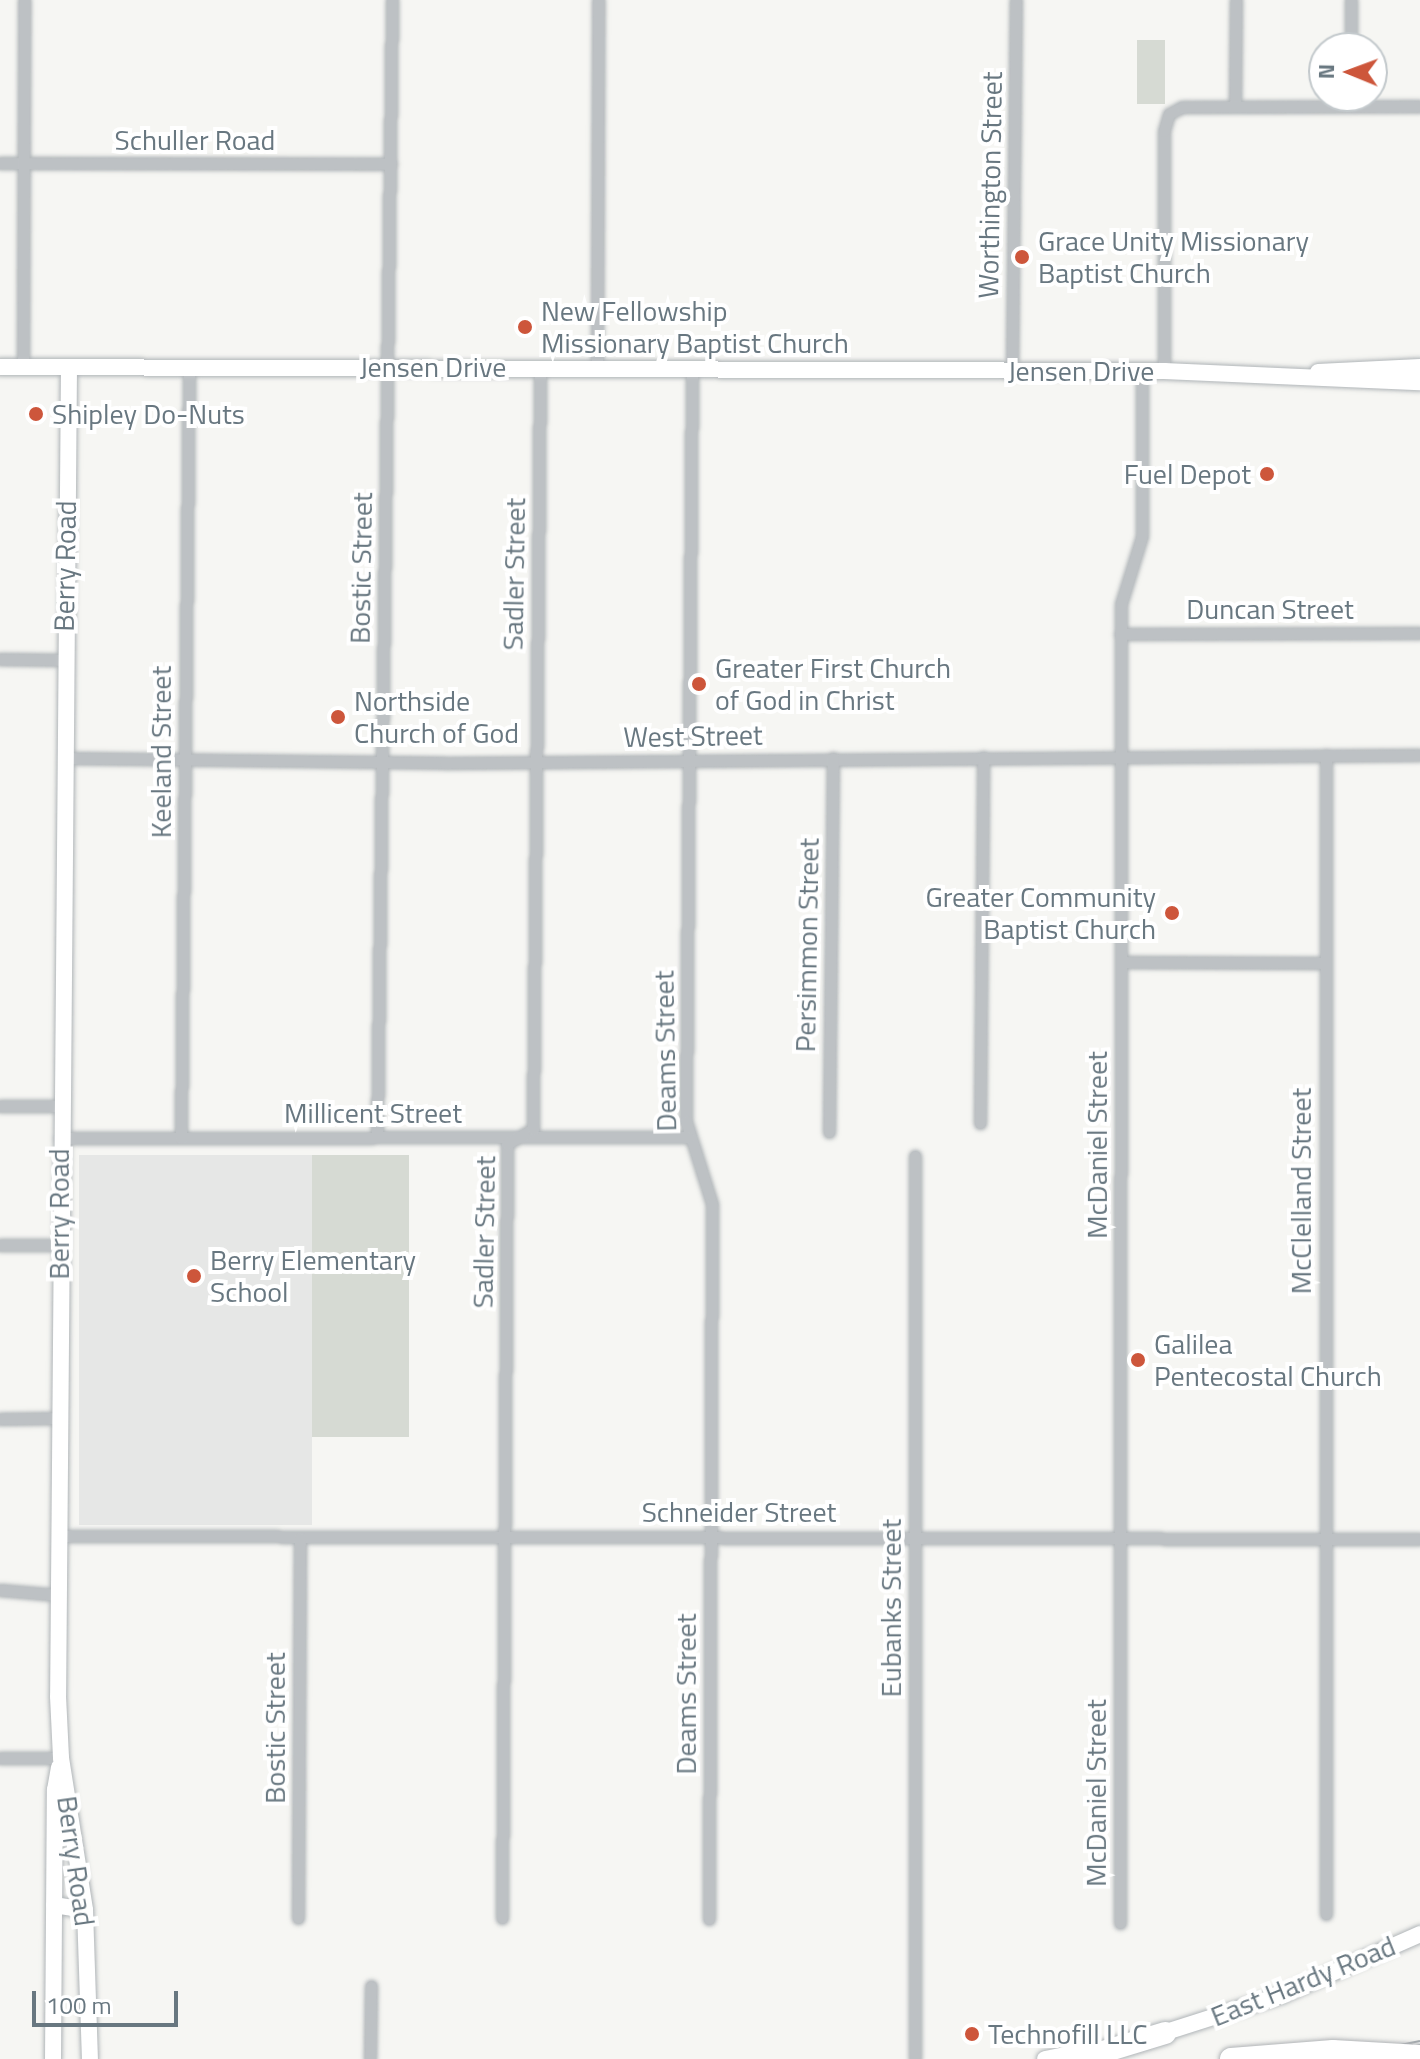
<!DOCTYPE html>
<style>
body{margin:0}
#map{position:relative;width:1420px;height:2059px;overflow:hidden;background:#f6f6f3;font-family:"Titillium Web",sans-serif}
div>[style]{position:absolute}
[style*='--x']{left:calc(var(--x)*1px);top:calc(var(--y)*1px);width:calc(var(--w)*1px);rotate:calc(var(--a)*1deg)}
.built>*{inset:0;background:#e6e7e6;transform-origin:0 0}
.green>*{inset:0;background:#d6dad3;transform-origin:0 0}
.roads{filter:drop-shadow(0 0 2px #b0b5b8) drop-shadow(0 0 2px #b0b5b8)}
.street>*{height:11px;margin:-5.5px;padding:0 5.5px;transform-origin:5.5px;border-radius:5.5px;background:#bdc1c4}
.secondary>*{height:16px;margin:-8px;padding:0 8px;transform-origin:8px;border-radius:8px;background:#fff}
.highway>*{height:22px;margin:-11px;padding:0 11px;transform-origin:11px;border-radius:11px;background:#fff}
.rail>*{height:6px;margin-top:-3px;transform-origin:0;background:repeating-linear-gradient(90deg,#fff 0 9px,#9fa5a9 0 18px);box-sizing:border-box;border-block:2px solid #9fa5a9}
.bridges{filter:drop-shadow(0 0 2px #b1b4b7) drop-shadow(0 0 2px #b1b4b7)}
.highway-bridge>*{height:22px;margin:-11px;padding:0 11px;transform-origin:11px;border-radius:11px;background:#fff}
.dots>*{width:22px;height:22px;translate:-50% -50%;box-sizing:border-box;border:4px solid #fff;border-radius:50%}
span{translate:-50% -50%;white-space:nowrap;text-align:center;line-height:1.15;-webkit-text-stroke:8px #fff;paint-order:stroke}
.street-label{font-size:28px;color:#687780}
.poi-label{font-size:28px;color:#687780}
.left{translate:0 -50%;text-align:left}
.right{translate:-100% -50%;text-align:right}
.north{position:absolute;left:1308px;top:32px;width:80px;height:80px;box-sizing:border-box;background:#fff;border:2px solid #c3c9cc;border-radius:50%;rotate:271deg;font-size:22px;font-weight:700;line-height:32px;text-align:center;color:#687780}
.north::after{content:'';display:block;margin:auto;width:28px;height:36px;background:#cd563b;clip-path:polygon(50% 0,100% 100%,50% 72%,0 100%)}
.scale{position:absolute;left:32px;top:1991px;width:146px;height:36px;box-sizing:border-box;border:4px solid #687780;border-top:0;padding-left:10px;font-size:24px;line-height:28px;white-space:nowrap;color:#687780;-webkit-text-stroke:6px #fff;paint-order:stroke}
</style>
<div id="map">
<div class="built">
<i style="left:312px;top:1155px;width:370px;height:233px;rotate:90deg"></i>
</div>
<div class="green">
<i style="left:1165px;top:40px;width:64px;height:28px;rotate:90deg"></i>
<i style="left:312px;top:1155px;width:97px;height:282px"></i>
</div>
<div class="roads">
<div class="street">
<i style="--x:1351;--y:0;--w:48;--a:90"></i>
<i style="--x:1235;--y:106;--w:106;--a:-89.5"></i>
<i style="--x:0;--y:163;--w:391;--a:0.1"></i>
<i style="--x:23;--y:366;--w:366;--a:-89.8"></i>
<i style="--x:597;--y:367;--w:367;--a:-89.8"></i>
<i style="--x:692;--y:370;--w:751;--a:90.46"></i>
<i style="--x:686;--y:1121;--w:87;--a:72.6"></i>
<i style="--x:712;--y:1204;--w:715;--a:90.24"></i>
<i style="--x:1012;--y:370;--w:370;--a:-89.4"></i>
<i style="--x:1164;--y:371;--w:240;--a:-90"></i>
<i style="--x:1164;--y:131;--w:18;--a:-74"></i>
<i style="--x:1169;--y:114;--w:15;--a:-28"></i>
<i style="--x:1182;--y:107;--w:238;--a:-0.2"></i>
<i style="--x:1120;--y:634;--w:300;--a:-0.2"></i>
<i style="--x:0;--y:659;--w:64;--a:0.9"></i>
<i style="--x:63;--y:758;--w:382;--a:0.7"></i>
<i style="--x:445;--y:763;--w:975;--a:-0.47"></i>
<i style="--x:1122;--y:962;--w:203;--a:0.3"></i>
<i style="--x:0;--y:1106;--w:59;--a:0"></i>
<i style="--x:980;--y:1123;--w:366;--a:-89.5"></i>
<i style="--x:829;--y:1132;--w:374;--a:-89.4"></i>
<i style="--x:377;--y:1136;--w:1136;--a:-89.24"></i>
<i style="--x:59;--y:1138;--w:629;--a:-0.09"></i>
<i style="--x:181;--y:1138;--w:771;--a:-89.41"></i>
<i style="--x:915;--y:1156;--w:903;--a:90"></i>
<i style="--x:0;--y:1245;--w:59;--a:0"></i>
<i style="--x:0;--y:1419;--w:58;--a:-1"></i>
<i style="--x:57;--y:1536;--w:1363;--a:0.13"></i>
<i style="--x:0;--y:1590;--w:58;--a:4.9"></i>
<i style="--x:0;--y:1758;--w:61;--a:0"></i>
<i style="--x:1326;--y:1914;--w:1159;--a:-90"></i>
<i style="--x:298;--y:1918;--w:380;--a:-89.7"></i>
<i style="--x:502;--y:1918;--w:774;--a:-89.63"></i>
<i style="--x:507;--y:1144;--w:30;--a:-30"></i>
<i style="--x:533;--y:1129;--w:761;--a:-89.47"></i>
<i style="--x:1120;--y:1923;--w:1319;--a:-89.96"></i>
<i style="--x:1121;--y:604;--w:71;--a:-72.8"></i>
<i style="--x:1142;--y:536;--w:165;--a:-90"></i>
<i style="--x:370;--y:2059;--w:73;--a:-89.2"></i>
</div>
<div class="secondary">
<i style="--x:0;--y:367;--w:1164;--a:0.2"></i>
<i style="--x:1164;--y:371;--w:256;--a:2.5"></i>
<i style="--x:69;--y:367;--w:1329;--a:90.47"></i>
<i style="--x:58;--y:1696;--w:62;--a:87.2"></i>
<i style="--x:61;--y:1758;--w:154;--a:81"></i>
<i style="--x:85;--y:1910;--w:149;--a:88.1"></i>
<i style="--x:1318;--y:372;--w:102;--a:-2.8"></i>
<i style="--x:54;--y:1905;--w:31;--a:9"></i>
<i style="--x:1157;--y:2035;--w:131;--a:-17.7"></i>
<i style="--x:1282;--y:1995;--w:151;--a:-23.8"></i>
<i style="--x:53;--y:2059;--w:269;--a:-89.6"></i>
<i style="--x:55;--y:1790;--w:23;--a:-80"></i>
<i style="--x:1045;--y:2059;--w:47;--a:-11.1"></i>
</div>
<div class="highway">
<i style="--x:1080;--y:2059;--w:89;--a:-17"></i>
</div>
</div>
<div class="rail">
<i style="--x:1342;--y:2059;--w:80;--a:-11.6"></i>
</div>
<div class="bridges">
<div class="highway-bridge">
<i style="--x:1231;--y:2059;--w:102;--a:-4.5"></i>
<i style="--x:1333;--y:2051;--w:87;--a:3.3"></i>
</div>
</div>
<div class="dots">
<i style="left:1022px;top:257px;background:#cd563b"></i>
<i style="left:525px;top:327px;background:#cd563b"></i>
<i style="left:36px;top:414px;background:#cd563b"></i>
<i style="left:1267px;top:474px;background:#cd563b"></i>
<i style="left:699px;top:684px;background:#cd563b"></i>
<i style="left:338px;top:717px;background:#cd563b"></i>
<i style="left:1172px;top:913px;background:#cd563b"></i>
<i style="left:194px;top:1276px;background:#cd563b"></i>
<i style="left:1138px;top:1360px;background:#cd563b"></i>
<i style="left:972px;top:2034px;background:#cd563b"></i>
</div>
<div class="street-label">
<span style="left:195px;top:140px">Schuller Road</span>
<span style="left:990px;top:185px;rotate:-89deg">Worthington Street</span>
<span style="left:433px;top:367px">Jensen Drive</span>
<span style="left:1081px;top:371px">Jensen Drive</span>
<span style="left:65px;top:566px;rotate:-89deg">Berry Road</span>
<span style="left:361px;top:568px;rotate:-89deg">Bostic Street</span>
<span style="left:514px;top:574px;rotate:-89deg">Sadler Street</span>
<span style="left:1270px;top:609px">Duncan Street</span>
<span style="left:693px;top:736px;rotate:-1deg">West Street</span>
<span style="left:161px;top:752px;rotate:-90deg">Keeland Street</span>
<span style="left:807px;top:945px;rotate:-89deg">Persimmon Street</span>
<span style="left:665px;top:1051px;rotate:-91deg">Deams Street</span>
<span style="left:373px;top:1113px">Millicent Street</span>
<span style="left:1097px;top:1145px;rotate:-90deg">McDaniel Street</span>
<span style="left:1301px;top:1191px;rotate:-90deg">McClelland Street</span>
<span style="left:59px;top:1214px;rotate:-90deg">Berry Road</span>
<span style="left:484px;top:1232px;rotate:-89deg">Sadler Street</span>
<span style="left:739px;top:1512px">Schneider Street</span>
<span style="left:891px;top:1608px;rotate:-90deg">Eubanks Street</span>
<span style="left:686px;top:1694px;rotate:-90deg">Deams Street</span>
<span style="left:275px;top:1728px;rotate:-90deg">Bostic Street</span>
<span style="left:1096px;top:1793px;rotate:-90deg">McDaniel Street</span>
<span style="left:76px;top:1861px;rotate:82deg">Berry Road</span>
<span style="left:1303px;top:1981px;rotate:-22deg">East Hardy Road</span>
</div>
<div class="poi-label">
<span class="left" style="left:1038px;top:257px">Grace Unity Missionary<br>Baptist Church</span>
<span class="left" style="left:541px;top:327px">New Fellowship<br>Missionary Baptist Church</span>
<span class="left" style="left:52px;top:414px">Shipley Do-Nuts</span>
<span class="right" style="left:1251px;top:474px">Fuel Depot</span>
<span class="left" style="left:715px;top:684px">Greater First Church<br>of God in Christ</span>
<span class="left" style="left:354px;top:717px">Northside<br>Church of God</span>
<span class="right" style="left:1156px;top:913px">Greater Community<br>Baptist Church</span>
<span class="left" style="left:210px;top:1276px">Berry Elementary<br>School</span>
<span class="left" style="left:1154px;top:1360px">Galilea<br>Pentecostal Church</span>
<span class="left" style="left:988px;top:2034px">Technofill LLC</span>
</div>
<div class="north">N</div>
<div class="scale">100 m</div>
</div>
